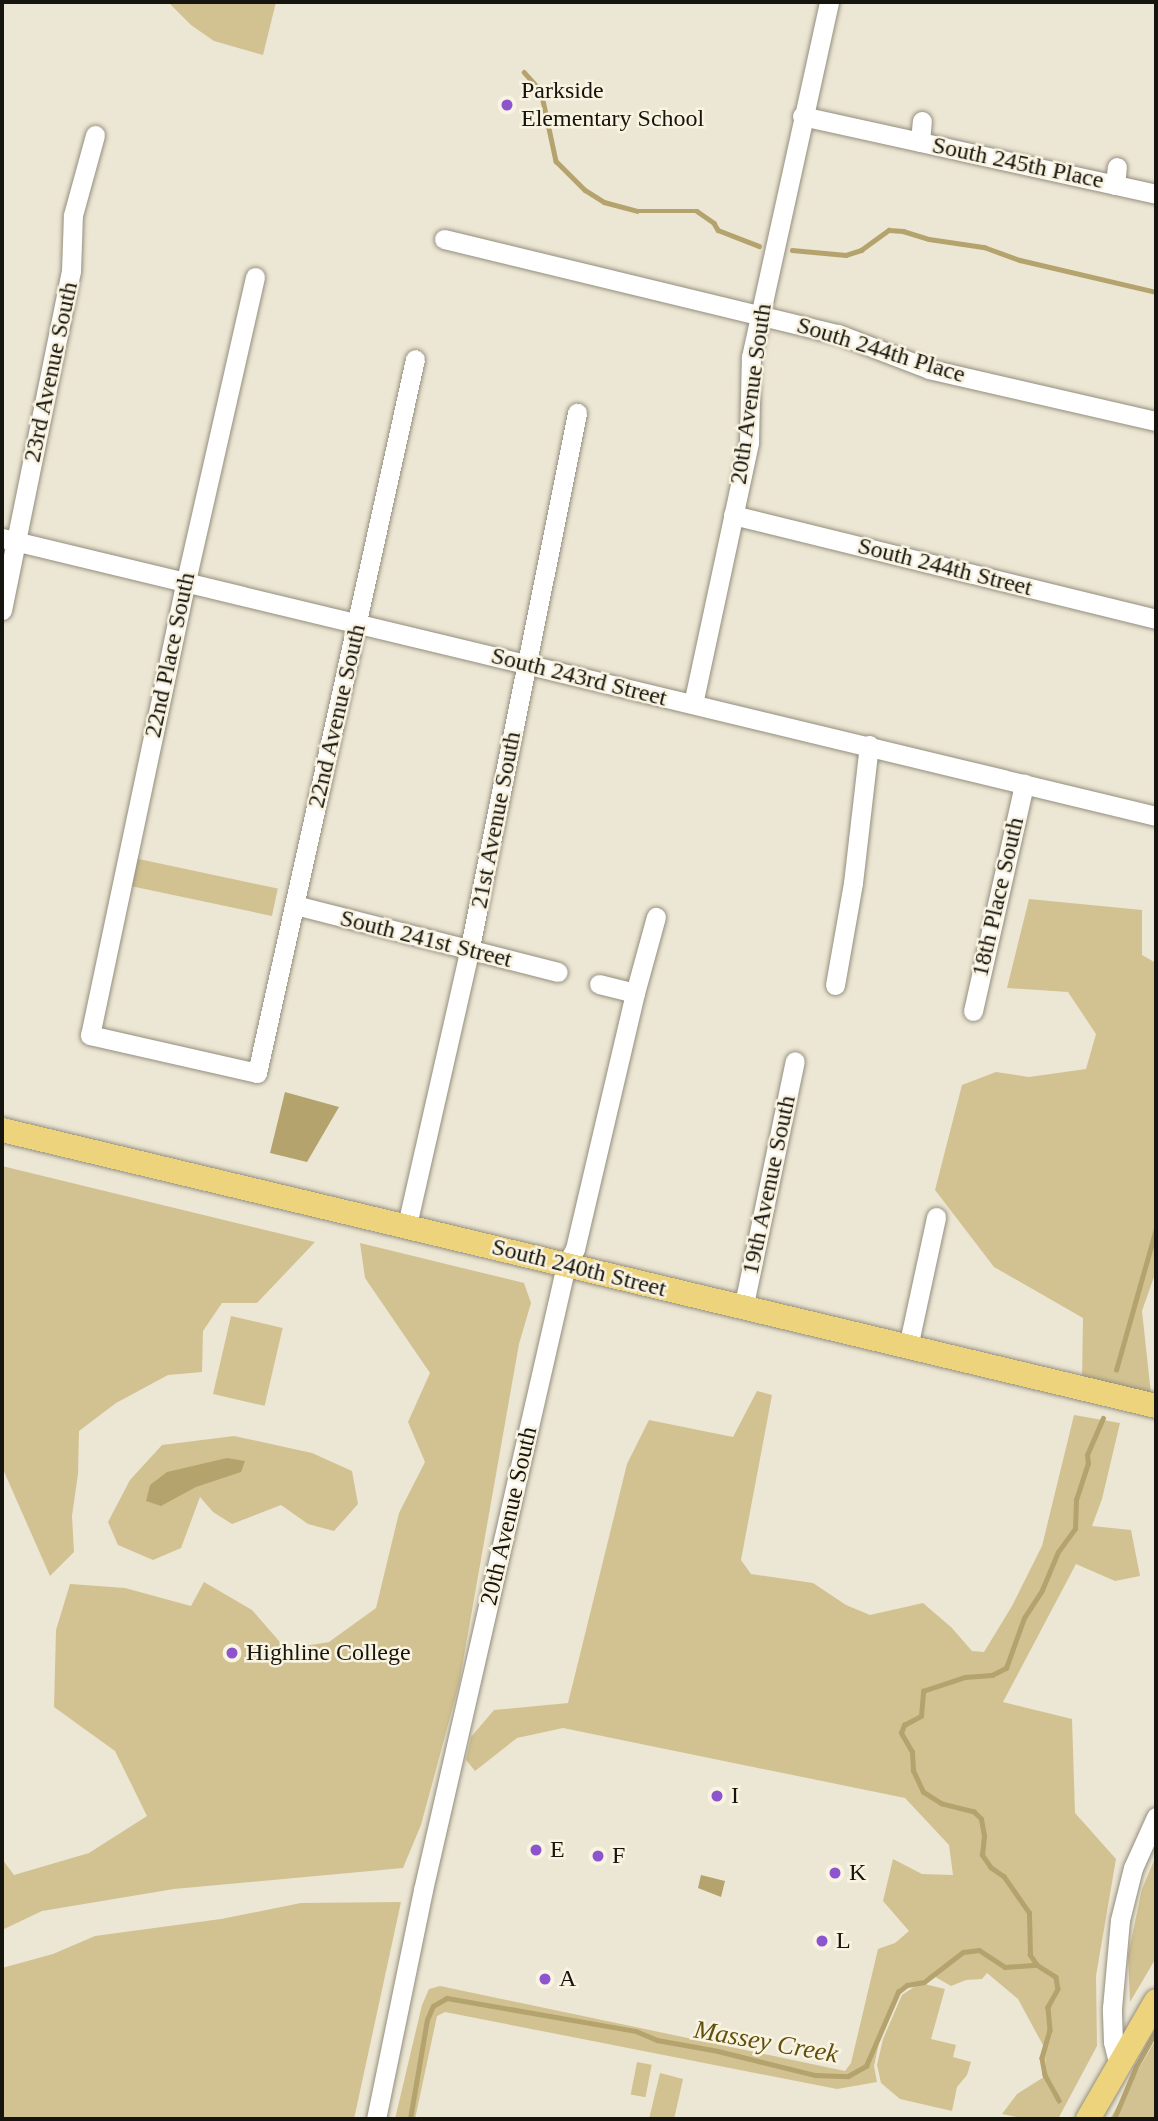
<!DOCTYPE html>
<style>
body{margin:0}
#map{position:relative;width:1158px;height:2121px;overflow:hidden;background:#ece6d4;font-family:Georgia,serif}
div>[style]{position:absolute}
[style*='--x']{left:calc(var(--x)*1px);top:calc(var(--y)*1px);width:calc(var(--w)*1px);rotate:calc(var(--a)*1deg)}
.green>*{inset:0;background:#d2c292;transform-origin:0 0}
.water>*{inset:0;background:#b5a36e}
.stream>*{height:4.5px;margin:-2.25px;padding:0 2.25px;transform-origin:2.25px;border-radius:2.25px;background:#b5a36e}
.roads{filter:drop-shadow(0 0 2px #948e7e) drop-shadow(0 0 2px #948e7e)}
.minor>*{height:19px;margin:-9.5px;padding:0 9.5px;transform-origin:9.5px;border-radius:9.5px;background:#fff}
.major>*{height:24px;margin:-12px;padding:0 12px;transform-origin:12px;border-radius:12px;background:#edd47c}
.dots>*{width:19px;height:19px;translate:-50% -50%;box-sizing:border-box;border:4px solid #f9f3e1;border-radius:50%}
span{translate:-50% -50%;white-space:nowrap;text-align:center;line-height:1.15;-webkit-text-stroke:5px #f9f3e1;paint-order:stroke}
.poi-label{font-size:24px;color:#16140e}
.left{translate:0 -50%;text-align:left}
.street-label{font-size:24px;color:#16140e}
.water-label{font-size:26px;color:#614f0c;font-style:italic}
.frame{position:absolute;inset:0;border:4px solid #16140e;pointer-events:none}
</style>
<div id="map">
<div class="green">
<i style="clip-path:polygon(168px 2px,276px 2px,263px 55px,214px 41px,191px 25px)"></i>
<i style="left:134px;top:858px;width:147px;height:28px;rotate:12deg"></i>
<i style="clip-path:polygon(1029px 899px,1142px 910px,1142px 955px,1156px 963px,1156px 1271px,1142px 1311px,1151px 1394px,1082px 1379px,1083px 1318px,994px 1267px,935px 1190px,962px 1085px,996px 1072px,1029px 1077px,1086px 1069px,1096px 1034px,1068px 992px,1007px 988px)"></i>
<i style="clip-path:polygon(2px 1166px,315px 1242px,257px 1303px,222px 1303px,203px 1331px,202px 1372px,168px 1375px,116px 1403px,79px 1431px,78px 1474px,72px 1516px,74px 1552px,50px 1576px,2px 1467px)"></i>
<i style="clip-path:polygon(360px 1243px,524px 1283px,531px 1303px,519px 1344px,459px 1684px,421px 1825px,403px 1868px,174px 1889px,42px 1911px,2px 1930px,2px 1859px,14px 1875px,89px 1853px,147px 1816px,115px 1751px,54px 1707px,56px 1630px,70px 1584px,125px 1588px,191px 1606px,204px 1582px,252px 1610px,286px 1649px,329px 1642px,376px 1608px,399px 1513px,425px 1462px,408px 1422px,430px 1373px,365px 1278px)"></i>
<i style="left:231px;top:1316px;width:53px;height:80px;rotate:13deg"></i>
<i style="clip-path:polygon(757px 1391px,772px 1395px,741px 1560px,751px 1574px,813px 1583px,846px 1605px,870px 1615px,923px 1603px,951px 1627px,972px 1651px,984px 1652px,1012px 1606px,1042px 1546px,1074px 1415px,1120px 1423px,1102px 1499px,1092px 1526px,1131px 1530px,1140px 1576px,1115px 1581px,1076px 1564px,1003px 1702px,1072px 1719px,1075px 1813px,1116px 1859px,1096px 1976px,1097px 2046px,1058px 2119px,1027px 2119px,1002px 2114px,1017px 2094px,1047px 2075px,1044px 2047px,1018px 1999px,987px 1973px,982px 1979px,966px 1980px,951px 1986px,932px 1975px,899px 1993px,880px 2038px,874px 2066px,877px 2082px,837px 2089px,445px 2012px,437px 2016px,415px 2119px,395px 2119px,422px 2005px,429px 1989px,440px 1986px,845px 2071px,851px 2063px,878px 1949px,895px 1943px,909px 1931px,883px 1901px,893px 1859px,922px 1874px,953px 1875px,949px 1845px,905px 1798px,563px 1728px,517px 1738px,475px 1771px,466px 1760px,471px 1737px,494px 1710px,568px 1703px,627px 1464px,649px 1420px,733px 1437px)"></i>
<i style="clip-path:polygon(234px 1436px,312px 1453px,352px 1471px,358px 1504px,334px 1531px,308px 1524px,281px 1505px,232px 1524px,213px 1512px,200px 1497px,181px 1548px,153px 1560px,118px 1545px,108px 1522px,130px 1480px,162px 1445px)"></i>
<i style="clip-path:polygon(1156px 1856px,1156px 1958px,1130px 2002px,1128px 1955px,1142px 1889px)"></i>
<i style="clip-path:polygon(401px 1902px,354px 2119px,2px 2119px,2px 1968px,53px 1954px,95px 1936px,221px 1919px,301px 1903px)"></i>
<i style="clip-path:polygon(920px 1983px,945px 1989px,931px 2039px,956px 2045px,953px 2057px,971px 2062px,967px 2075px,957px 2087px,952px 2111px,900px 2099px,881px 2083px,877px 2065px,883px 2039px,902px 1995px)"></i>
<i style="clip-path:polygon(1156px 2039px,1156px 2119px,1110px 2119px)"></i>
<i style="left:637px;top:2062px;width:15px;height:33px;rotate:11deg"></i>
<i style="clip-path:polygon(660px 2073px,683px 2079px,674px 2119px,649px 2119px)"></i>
</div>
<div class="water">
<i style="clip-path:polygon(285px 1092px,339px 1107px,307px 1162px,270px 1153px)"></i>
<i style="clip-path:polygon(227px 1458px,245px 1461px,241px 1472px,196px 1487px,161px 1506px,146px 1501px,150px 1485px,167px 1472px)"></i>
<i style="clip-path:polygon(701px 1875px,725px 1881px,721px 1897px,698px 1888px)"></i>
</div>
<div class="stream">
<i style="--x:524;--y:72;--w:25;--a:48"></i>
<i style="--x:541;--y:91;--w:72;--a:77.9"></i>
<i style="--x:556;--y:161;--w:41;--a:45"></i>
<i style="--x:585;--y:190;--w:22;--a:32"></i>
<i style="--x:604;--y:202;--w:34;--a:15"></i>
<i style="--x:637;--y:211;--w:60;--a:0"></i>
<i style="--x:697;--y:211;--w:21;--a:35"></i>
<i style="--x:714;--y:223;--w:8;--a:60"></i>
<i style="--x:718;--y:230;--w:44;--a:21.3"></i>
<i style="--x:792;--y:250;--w:54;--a:5.3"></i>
<i style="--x:846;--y:255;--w:16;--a:-18"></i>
<i style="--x:861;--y:250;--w:34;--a:-36"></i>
<i style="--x:889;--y:230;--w:14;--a:4"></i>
<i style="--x:903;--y:231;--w:27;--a:17"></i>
<i style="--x:929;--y:239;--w:56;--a:8.3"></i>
<i style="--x:984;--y:247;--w:38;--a:20"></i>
<i style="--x:1020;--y:260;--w:140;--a:13.2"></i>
<i style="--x:1116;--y:1370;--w:147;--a:-74.2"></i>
<i style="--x:1036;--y:1964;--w:11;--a:-124"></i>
<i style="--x:1030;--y:1955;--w:42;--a:-91.4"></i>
<i style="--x:1029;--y:1913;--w:44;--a:-124.8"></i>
<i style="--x:1004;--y:1877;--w:16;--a:-145"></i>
<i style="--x:991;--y:1868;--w:16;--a:-125"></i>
<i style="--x:982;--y:1855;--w:19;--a:-84"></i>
<i style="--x:984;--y:1836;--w:17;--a:-100"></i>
<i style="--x:981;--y:1819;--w:10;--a:-135"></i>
<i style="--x:974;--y:1812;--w:33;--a:-166"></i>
<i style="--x:942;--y:1804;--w:22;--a:-148"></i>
<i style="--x:923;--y:1792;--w:23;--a:-115"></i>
<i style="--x:913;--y:1771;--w:19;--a:-93"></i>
<i style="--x:912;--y:1752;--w:22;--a:-120"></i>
<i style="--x:901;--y:1733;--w:9;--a:-69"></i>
<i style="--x:904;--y:1725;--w:19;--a:-28"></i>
<i style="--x:921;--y:1716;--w:25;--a:-85"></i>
<i style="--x:923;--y:1691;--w:44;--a:-18.4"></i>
<i style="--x:965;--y:1677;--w:27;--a:-4"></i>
<i style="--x:992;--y:1675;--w:16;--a:-27"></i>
<i style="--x:1006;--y:1668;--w:53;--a:-70.2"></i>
<i style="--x:1024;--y:1618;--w:33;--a:-57"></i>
<i style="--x:1042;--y:1590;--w:41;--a:-67.2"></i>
<i style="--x:1058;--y:1552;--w:29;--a:-54"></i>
<i style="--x:1075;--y:1529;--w:29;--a:-88"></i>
<i style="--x:1076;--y:1500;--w:38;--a:-72"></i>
<i style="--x:1088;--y:1464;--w:9;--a:-96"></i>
<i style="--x:1087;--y:1455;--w:40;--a:-66.6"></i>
<i style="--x:410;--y:2119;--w:100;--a:-80.3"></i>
<i style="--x:427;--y:2020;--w:15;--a:-67"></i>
<i style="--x:433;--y:2006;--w:16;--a:-30"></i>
<i style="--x:447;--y:1998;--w:192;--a:9.9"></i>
<i style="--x:636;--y:2031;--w:23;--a:23"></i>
<i style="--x:657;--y:2040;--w:62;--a:10.2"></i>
<i style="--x:718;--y:2051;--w:100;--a:13.9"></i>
<i style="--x:815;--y:2075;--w:33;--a:2"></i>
<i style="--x:848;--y:2076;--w:21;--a:-29"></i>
<i style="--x:866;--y:2066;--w:81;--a:-66.6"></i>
<i style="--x:898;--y:1992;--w:11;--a:-38"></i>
<i style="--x:907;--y:1985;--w:17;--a:-10"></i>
<i style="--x:924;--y:1982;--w:49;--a:-37.6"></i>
<i style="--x:963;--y:1952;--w:16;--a:-7"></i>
<i style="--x:979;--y:1950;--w:31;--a:33"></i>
<i style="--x:1005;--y:1967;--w:32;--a:-4"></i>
<i style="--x:1037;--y:1965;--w:22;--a:32"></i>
<i style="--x:1056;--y:1977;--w:12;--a:81"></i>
<i style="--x:1058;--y:1989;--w:21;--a:119"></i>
<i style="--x:1048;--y:2007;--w:23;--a:85"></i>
<i style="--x:1050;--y:2030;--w:29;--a:106"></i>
<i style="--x:1042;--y:2058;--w:17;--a:80"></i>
<i style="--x:1045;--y:2075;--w:29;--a:61"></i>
<i style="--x:1114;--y:2119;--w:56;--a:-67.1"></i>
<i style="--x:1136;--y:2067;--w:41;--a:-60.9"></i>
</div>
<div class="roads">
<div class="minor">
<i style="--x:802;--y:116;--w:362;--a:12.4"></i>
<i style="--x:920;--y:142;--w:21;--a:-85"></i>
<i style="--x:1115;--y:185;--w:18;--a:-84"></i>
<i style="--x:444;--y:239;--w:405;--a:13.6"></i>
<i style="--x:838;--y:334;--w:97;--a:21"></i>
<i style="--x:929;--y:369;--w:233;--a:12.9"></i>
<i style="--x:255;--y:277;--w:311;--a:102.8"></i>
<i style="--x:186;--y:580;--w:465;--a:101.9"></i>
<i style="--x:90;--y:1035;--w:171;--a:12.8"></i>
<i style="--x:257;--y:1073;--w:731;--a:-77.52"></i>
<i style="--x:733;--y:515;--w:436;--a:13.8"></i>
<i style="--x:2;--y:538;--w:1187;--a:13.54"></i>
<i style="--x:2;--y:610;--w:346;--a:-78.5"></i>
<i style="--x:71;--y:271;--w:56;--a:-88"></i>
<i style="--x:73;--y:215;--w:83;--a:-74.6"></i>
<i style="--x:693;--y:704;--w:268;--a:-77.9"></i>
<i style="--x:749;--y:442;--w:85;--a:-88.7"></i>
<i style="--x:751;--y:357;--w:363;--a:-77.6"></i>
<i style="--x:295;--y:905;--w:271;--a:14.3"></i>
<i style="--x:599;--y:984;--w:37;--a:14"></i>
<i style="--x:835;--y:985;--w:104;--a:-80"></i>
<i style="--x:853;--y:883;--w:139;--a:-83.4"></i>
<i style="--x:973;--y:1011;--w:233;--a:-77.3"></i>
<i style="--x:407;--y:1225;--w:280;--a:-77.2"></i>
<i style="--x:469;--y:952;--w:550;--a:-78.67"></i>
<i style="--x:743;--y:1309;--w:253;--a:-78.2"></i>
<i style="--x:908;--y:1347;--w:133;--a:-77.8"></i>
<i style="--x:1119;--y:2066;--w:25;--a:-104"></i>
<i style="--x:1113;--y:2042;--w:34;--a:-92"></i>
<i style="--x:1112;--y:2008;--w:88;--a:-84.8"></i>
<i style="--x:1120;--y:1920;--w:54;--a:-76"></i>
<i style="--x:1133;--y:1868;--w:56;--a:-65.7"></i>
<i style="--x:376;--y:2119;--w:234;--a:-78.4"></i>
<i style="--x:423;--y:1890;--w:641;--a:-77.11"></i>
<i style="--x:566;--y:1265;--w:18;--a:-61"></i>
<i style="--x:575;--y:1249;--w:263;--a:-76.8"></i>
<i style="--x:635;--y:993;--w:79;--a:-74.6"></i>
</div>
<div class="major">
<i style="--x:2;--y:1130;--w:1187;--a:13.45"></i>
<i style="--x:1088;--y:2119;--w:136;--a:-60"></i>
</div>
</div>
<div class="dots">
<i style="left:507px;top:105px;background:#8c55cd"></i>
<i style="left:232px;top:1653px;background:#8c55cd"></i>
<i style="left:717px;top:1796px;background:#8c55cd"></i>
<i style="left:536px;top:1850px;background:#8c55cd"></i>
<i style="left:598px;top:1856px;background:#8c55cd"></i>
<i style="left:835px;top:1873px;background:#8c55cd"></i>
<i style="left:822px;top:1941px;background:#8c55cd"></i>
<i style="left:545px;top:1979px;background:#8c55cd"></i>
</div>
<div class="poi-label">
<span class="left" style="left:521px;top:105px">Parkside<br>Elementary School</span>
<span class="left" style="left:246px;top:1653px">Highline College</span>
<span class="left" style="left:731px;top:1796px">I</span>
<span class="left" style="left:550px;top:1850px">E</span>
<span class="left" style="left:612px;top:1856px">F</span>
<span class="left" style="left:849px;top:1873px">K</span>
<span class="left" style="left:836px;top:1941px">L</span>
<span class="left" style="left:559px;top:1979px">A</span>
</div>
<div class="street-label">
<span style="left:1018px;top:163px;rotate:12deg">South 245th Place</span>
<span style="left:881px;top:350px;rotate:17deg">South 244th Place</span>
<span style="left:51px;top:372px;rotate:-78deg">23rd Avenue South</span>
<span style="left:751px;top:394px;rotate:-82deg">20th Avenue South</span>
<span style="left:945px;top:567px;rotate:14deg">South 244th Street</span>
<span style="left:170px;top:655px;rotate:-78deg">22nd Place South</span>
<span style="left:579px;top:677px;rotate:14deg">South 243rd Street</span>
<span style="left:337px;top:716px;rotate:-77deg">22nd Avenue South</span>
<span style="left:496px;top:820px;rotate:-79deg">21st Avenue South</span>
<span style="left:998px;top:897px;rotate:-77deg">18th Place South</span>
<span style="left:426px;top:939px;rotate:14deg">South 241st Street</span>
<span style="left:769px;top:1185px;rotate:-78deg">19th Avenue South</span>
<span style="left:579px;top:1268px;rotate:14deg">South 240th Street</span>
<span style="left:509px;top:1516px;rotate:-77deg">20th Avenue South</span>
</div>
<div class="water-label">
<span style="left:766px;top:2042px;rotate:10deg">Massey Creek</span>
</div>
<div class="frame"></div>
</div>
